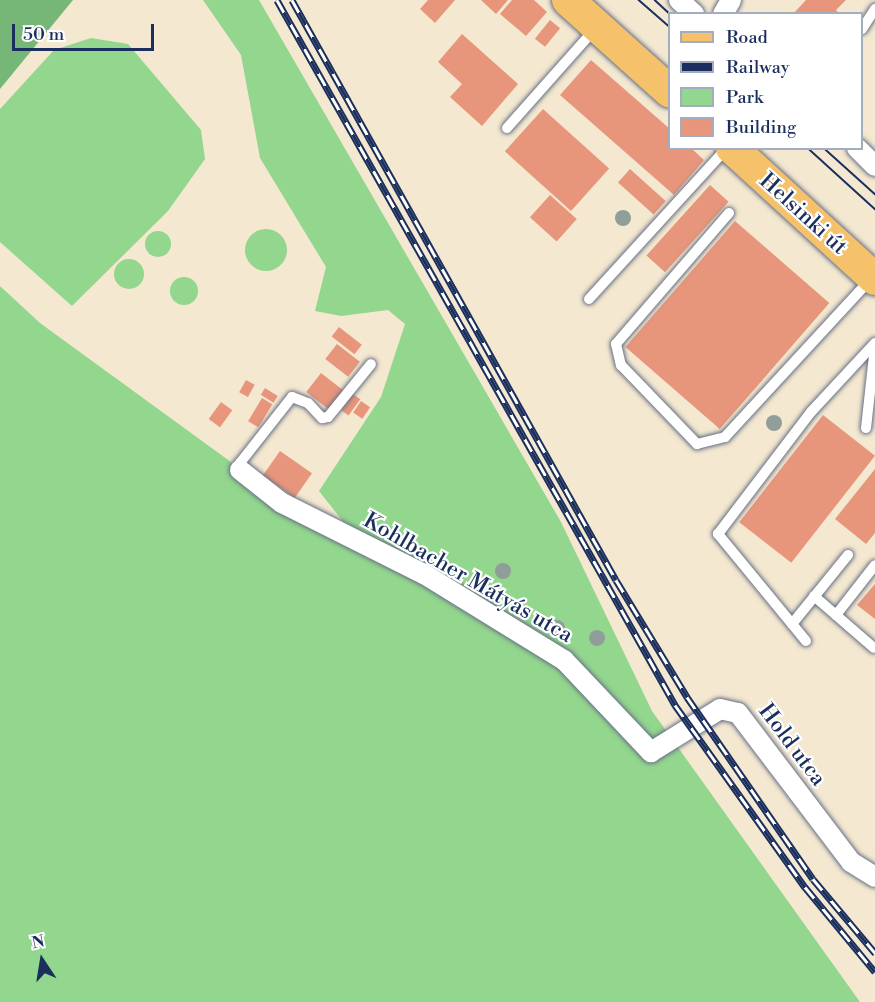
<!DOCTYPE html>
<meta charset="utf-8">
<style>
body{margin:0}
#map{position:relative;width:875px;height:1002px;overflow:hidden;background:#f4e8d0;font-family:"Libre Bodoni",serif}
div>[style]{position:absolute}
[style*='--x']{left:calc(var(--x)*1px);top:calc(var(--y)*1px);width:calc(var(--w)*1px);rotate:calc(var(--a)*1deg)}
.green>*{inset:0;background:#93d68d}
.round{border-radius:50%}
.forest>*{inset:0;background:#76b778}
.building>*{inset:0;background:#e7967c;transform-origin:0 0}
.roads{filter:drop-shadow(0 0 2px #677086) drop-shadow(0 0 2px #677086)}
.service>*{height:10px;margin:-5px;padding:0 5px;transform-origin:5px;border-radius:5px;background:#fff}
.minor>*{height:20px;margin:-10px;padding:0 10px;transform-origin:10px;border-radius:10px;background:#fff}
.primary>*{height:32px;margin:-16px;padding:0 16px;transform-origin:16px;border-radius:16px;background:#f5c16b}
.tram>*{height:1.5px;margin:-0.75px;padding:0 0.75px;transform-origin:0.75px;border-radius:0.75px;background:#1b2f5e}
.rail>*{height:7px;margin-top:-3.5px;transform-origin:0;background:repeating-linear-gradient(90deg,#fff 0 14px,#1b2f5e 0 28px);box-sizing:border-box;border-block:2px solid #1b2f5e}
.trees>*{width:16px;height:16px;margin:-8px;border-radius:50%;background:#909e99}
span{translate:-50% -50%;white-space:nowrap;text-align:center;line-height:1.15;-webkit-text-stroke:4.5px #fff;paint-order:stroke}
.street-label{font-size:22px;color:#1b2f5e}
.legend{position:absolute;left:668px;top:12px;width:195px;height:138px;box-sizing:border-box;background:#fff;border:2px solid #a4acbf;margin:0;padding:8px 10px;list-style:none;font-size:18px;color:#1b2f5e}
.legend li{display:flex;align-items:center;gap:12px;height:30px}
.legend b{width:30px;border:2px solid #a4acbf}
.north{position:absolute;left:12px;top:930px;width:60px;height:60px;-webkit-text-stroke:4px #fff;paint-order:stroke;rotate:348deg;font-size:16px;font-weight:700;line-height:24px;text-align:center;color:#1b2f5e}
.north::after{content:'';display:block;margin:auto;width:21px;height:27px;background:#1b2f5e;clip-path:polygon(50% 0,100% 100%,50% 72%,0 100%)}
.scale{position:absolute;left:12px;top:24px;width:142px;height:27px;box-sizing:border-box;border:3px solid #1b2f5e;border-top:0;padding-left:8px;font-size:18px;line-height:21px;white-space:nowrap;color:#1b2f5e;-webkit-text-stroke:4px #fff;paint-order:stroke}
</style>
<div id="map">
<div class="green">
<i style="clip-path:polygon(203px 0,259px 0,561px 522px,652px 711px,860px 1002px,0 1002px,0 286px,40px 323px,268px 489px,345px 524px,319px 491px,381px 397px,405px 324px,388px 310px,341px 316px,315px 311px,326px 267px,260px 158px,241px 55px)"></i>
<i style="clip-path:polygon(91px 38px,128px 44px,201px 130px,205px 159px,168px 211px,72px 306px,0 242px,0 109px,54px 50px)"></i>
<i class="round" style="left:245px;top:229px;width:42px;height:42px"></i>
<i class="round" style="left:145px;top:231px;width:26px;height:26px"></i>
<i class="round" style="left:114px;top:259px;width:30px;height:30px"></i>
<i class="round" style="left:170px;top:277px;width:28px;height:28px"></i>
</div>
<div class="forest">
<i style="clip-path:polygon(0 0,73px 0,0 89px)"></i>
</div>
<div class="building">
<i style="clip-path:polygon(428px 0,455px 0,435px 23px,420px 9px)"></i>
<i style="clip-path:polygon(481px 0,508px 0,496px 14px)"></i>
<i style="clip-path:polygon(512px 0,534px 0,547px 12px,526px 36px,500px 14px)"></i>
<i style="clip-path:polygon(806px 0,846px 0,836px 10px,839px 14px,793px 14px)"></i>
<i style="left:550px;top:20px;width:13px;height:24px;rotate:39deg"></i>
<i style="clip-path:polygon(462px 34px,518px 84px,482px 126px,450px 97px,462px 84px,438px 62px)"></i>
<i style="clip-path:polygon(591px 60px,670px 129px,670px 148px,691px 148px,704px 160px,674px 195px,560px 95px)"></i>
<i style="left:543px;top:109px;width:89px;height:57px;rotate:42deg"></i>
<i style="left:630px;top:169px;width:48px;height:18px;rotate:42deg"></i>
<i style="left:710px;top:185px;width:25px;height:95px;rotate:42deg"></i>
<i style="left:550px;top:195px;width:36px;height:30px;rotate:42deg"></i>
<i style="left:735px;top:221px;width:125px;height:167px;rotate:41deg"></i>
<i style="left:339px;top:327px;width:29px;height:12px;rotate:38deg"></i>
<i style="left:337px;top:344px;width:29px;height:19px;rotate:38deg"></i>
<i style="left:321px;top:373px;width:29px;height:24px;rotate:38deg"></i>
<i style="left:246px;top:380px;width:10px;height:14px;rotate:29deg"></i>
<i style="left:265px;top:388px;width:15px;height:8px;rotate:32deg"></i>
<i style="left:353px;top:394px;width:9px;height:20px;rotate:36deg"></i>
<i style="left:262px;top:398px;width:12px;height:27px;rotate:31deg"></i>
<i style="left:361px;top:401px;width:11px;height:14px;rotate:34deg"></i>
<i style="left:221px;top:402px;width:14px;height:21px;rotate:36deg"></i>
<i style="left:823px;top:415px;width:66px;height:136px;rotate:38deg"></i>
<i style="left:280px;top:451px;width:39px;height:30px;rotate:35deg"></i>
<i style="clip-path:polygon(875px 469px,875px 533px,866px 544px,835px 519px)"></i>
<i style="clip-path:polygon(875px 584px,875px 619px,857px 605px)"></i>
</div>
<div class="roads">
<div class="service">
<i style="--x:862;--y:29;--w:24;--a:-57"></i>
<i style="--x:507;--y:128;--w:132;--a:-48.4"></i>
<i style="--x:729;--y:213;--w:173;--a:130.8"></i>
<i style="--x:616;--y:344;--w:22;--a:77"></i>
<i style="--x:621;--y:365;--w:110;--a:46.1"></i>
<i style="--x:697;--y:444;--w:29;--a:-14"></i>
<i style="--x:725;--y:437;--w:215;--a:-47.3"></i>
<i style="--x:589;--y:299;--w:205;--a:-47.6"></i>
<i style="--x:866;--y:428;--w:81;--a:-83.7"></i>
<i style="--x:240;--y:470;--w:7;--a:-90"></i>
<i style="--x:240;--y:463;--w:84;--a:-51.8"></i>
<i style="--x:292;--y:397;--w:17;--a:21"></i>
<i style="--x:308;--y:403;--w:21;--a:47"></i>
<i style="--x:322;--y:418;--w:6;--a:-9"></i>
<i style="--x:328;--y:417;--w:68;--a:-50.9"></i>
<i style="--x:814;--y:596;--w:79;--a:40.9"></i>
<i style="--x:836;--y:615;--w:63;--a:-52"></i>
<i style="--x:792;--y:624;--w:89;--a:-50.9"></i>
<i style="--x:806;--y:641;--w:139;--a:-129.4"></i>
<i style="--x:718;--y:534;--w:153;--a:-52.7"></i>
<i style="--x:811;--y:412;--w:94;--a:-47.2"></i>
</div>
<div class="minor">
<i style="--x:679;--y:0;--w:21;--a:43"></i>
<i style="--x:723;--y:14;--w:16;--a:-60"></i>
<i style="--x:857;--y:148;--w:25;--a:45"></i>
<i style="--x:240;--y:470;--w:53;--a:38.2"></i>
<i style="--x:282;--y:503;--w:159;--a:26.6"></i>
<i style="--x:424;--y:574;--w:164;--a:31.6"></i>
<i style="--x:564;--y:660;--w:127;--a:46.6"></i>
<i style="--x:651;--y:752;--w:81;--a:-31.9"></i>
<i style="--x:720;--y:709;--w:18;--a:13"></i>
<i style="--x:738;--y:713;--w:187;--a:52.8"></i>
<i style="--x:851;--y:862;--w:28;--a:32"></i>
</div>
<div class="primary">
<i style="--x:568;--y:0;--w:137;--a:42"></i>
<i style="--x:732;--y:148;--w:194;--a:42.5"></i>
</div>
</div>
<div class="tram">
<i style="--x:639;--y:0;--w:41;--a:41.1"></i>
<i style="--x:655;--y:0;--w:21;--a:43"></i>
<i style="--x:808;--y:148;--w:91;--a:42.3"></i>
<i style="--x:824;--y:148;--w:69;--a:42"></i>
</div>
<div class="rail">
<i style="--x:277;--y:0;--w:810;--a:60.55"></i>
<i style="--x:675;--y:705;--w:224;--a:54.5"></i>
<i style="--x:805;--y:887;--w:110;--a:50.5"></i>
<i style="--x:292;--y:0;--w:664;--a:60.81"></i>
<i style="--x:616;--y:580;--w:137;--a:58.7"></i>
<i style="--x:687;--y:697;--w:221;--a:55.3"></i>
<i style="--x:813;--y:879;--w:97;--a:50"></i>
</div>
<div class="trees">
<i style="left:623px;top:218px"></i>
<i style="left:774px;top:423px"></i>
<i style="left:503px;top:571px"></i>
<i style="left:557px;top:628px"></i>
<i style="left:597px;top:638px"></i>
</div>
<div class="street-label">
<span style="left:803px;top:214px;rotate:42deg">Helsinki út</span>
<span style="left:468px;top:578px;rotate:30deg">Kohlbacher Mátyás utca</span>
<span style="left:792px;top:745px;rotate:53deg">Hold utca</span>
</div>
<ul class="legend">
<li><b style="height:8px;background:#f5c16b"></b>Road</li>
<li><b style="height:8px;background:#1b2f5e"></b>Railway</li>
<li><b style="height:16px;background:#93d68d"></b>Park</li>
<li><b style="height:16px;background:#e7967c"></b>Building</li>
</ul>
<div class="north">N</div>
<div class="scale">50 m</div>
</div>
